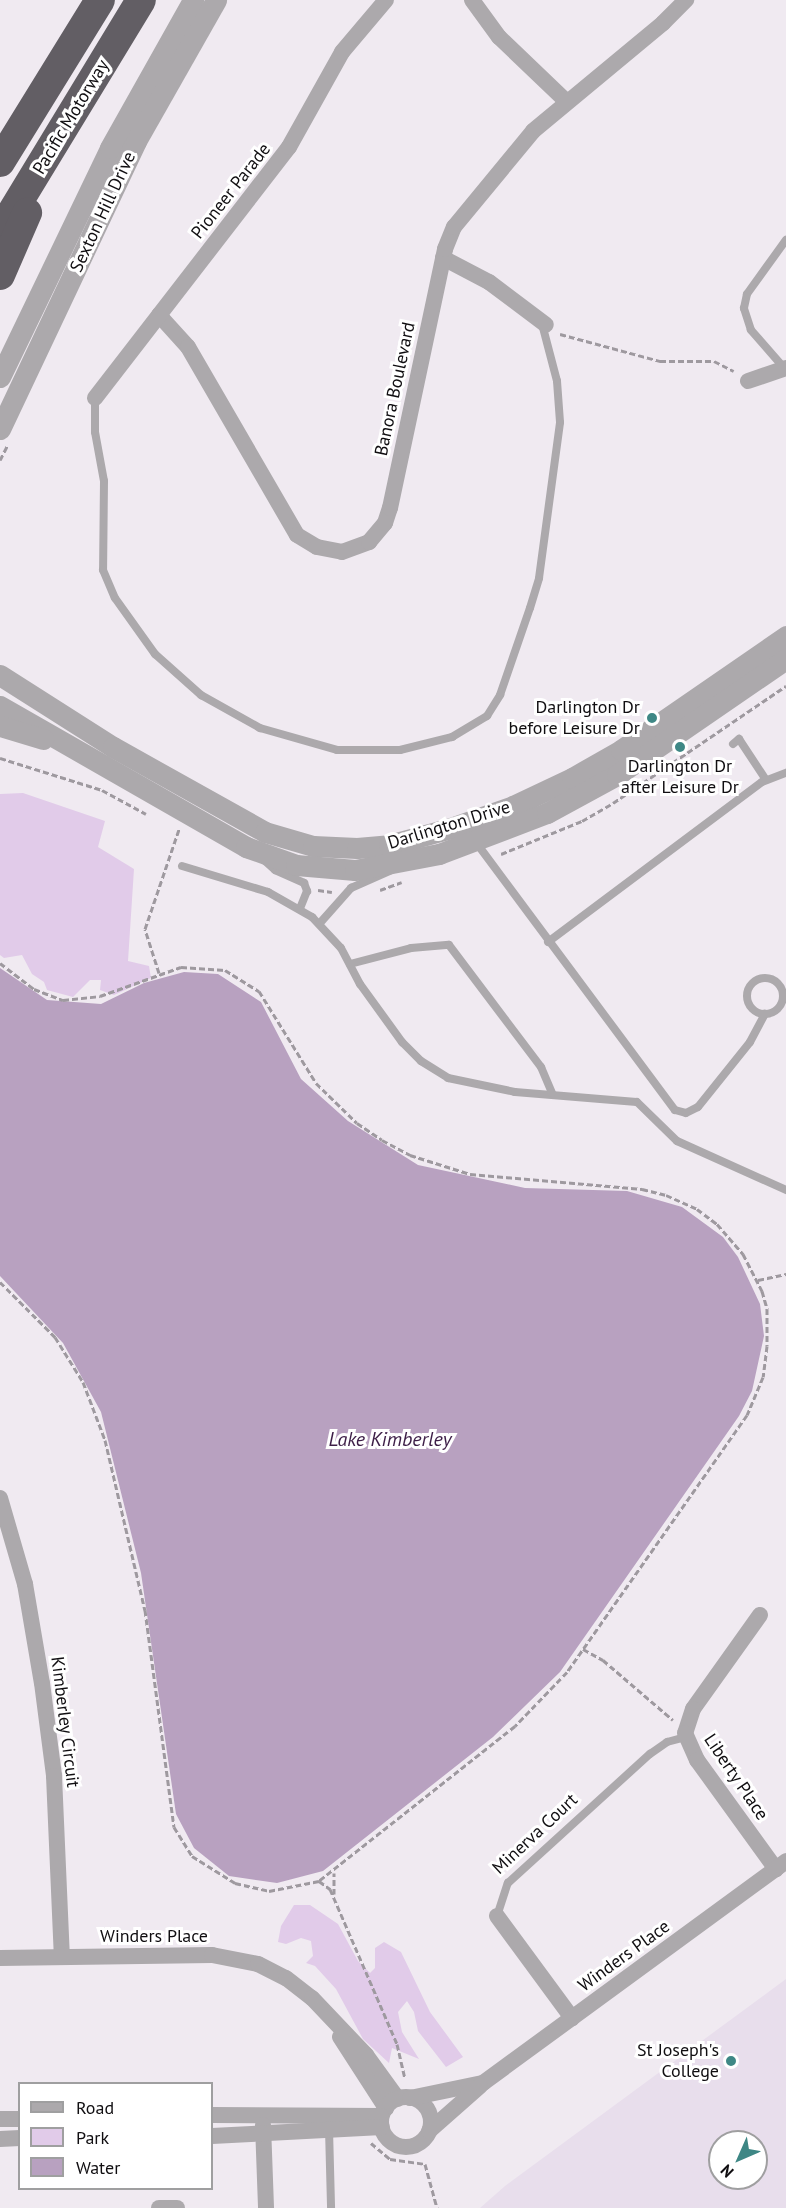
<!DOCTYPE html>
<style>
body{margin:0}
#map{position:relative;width:786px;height:2208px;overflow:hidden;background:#f0eaf1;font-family:"PT Sans",sans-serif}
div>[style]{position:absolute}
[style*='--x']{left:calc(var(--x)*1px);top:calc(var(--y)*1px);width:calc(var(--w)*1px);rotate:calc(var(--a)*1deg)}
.built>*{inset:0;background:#e8deec}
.green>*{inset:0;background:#e1cbe9}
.water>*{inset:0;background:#b8a1c0}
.path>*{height:3px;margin-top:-1.5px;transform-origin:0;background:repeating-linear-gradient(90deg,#9e999f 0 6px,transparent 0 9px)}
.service>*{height:8px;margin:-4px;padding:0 4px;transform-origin:4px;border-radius:4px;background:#aca9ac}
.service>.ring{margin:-4px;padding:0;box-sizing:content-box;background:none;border:8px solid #aca9ac;border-radius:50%}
.minor>*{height:16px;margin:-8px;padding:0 8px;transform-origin:8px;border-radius:8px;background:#aca9ac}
.minor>.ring{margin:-8px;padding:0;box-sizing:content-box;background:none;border:16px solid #aca9ac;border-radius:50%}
.tertiary>*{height:21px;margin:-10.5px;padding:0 10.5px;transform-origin:10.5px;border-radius:10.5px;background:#aca9ac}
.motorway>*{height:30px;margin:-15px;padding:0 15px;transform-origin:15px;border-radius:15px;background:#625e64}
.dots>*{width:16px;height:16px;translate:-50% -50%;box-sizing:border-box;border:3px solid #fff;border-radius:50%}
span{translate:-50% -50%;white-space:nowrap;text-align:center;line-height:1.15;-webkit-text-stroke:6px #fff;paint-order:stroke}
.street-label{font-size:18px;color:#100e11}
.poi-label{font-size:18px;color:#100e11}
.right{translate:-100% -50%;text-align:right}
.water-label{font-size:20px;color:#3d1e47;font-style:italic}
.legend{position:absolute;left:18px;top:2082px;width:195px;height:108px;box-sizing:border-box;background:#fff;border:2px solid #9f9fa0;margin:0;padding:8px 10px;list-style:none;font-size:18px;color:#100e11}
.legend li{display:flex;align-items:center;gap:12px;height:30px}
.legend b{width:30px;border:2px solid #9f9fa0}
.north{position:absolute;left:708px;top:2130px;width:60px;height:60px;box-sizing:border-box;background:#fff;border:2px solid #9f9fa0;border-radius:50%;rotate:225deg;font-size:16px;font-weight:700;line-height:24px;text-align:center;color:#100e11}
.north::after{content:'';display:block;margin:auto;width:21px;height:27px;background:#3e8785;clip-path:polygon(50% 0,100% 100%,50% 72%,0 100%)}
</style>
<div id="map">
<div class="built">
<i style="clip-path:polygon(evenodd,786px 1979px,786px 2208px,480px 2208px,505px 2186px,786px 1979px,720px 2142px,756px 2142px,756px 2178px,720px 2178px,720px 2142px)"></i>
</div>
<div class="green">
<i style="clip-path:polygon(23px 793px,105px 821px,98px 847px,134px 869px,128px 961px,149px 966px,151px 978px,114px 995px,100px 990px,101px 980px,90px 980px,73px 997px,47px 990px,44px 982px,32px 974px,22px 955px,4px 958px,0 955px,0 794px)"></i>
<i style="clip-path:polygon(294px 1905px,310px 1905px,338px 1924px,358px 1961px,370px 1973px,375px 1968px,375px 1948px,384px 1942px,401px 1952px,430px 2012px,463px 2057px,446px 2067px,418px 2031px,414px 2012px,407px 2001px,398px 2012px,402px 2032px,419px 2059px,392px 2048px,389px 2063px,363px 2039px,336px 1989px,315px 1966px,306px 1963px,313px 1956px,311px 1941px,301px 1938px,286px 1944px,278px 1942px,281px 1926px)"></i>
</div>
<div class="water">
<i style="clip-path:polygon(0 968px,47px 1000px,101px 1004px,144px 983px,184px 972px,218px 974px,261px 1002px,301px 1079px,348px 1121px,418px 1165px,525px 1188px,627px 1191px,682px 1207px,723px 1237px,738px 1257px,760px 1304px,764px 1336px,752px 1391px,739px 1416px,560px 1672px,493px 1737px,323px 1871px,277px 1883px,229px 1876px,194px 1848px,176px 1814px,141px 1573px,101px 1412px,63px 1343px,0 1276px)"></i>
</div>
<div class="path">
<i style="--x:560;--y:334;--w:104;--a:15.1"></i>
<i style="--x:660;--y:361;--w:54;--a:0"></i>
<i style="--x:714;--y:361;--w:22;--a:27"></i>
<i style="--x:0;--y:460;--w:16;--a:-63"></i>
<i style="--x:0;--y:758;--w:107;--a:17.4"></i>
<i style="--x:102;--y:790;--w:50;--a:28.6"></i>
<i style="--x:501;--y:854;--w:87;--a:-22.2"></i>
<i style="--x:582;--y:821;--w:36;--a:-30"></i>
<i style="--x:613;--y:803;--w:209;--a:-34.1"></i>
<i style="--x:318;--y:890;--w:14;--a:8"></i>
<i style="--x:380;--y:890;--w:23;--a:-20"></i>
<i style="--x:0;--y:963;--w:43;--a:37.4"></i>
<i style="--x:34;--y:989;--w:31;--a:21"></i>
<i style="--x:63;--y:1000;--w:37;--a:-6"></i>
<i style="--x:100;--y:996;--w:86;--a:-19.7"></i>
<i style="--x:181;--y:967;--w:44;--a:3.9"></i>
<i style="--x:225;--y:970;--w:40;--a:32"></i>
<i style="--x:259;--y:991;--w:108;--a:58.2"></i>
<i style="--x:316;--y:1083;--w:57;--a:44.3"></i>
<i style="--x:357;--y:1123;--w:30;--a:34"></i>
<i style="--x:382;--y:1140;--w:32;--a:28"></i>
<i style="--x:410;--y:1155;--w:63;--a:17.6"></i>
<i style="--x:470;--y:1174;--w:173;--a:5"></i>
<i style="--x:642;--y:1189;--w:25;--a:14"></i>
<i style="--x:666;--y:1195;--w:34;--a:24"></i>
<i style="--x:697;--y:1209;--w:25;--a:37"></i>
<i style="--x:717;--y:1224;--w:40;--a:49"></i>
<i style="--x:743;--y:1254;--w:42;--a:62.8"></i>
<i style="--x:762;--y:1291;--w:19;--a:74"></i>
<i style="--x:767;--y:1309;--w:37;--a:90"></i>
<i style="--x:767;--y:1346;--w:31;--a:97"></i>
<i style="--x:763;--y:1377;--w:41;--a:112.8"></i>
<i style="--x:747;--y:1415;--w:314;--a:125"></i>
<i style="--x:567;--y:1672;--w:75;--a:133.9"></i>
<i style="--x:515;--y:1726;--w:250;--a:141.7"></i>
<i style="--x:159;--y:973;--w:46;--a:-107.7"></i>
<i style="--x:145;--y:929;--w:106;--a:-71.2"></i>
<i style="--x:758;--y:1280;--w:29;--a:-12"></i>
<i style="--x:0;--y:1282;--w:78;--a:45"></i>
<i style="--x:55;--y:1337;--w:53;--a:58.1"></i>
<i style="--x:83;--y:1382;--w:62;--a:69.2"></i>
<i style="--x:105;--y:1440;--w:175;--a:76.8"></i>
<i style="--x:145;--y:1610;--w:219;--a:82.4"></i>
<i style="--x:174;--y:1827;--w:34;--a:58"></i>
<i style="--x:192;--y:1856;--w:51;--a:32.1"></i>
<i style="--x:235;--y:1883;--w:35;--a:13"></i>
<i style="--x:269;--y:1891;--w:51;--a:-11.3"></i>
<i style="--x:319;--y:1881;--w:14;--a:36"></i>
<i style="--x:330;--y:1889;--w:169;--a:66.6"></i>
<i style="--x:397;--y:2044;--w:35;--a:77"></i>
<i style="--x:583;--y:1649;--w:23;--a:29"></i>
<i style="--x:603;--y:1660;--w:92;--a:40.6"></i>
<i style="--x:334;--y:1894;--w:21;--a:-90"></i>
<i style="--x:371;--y:2143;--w:25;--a:40"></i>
<i style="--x:390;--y:2159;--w:35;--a:8"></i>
<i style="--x:425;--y:2164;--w:46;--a:74.7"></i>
</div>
<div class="service">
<i style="--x:785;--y:369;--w:52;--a:-131.1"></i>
<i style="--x:751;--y:330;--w:23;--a:-108"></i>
<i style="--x:744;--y:308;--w:14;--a:-78"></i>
<i style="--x:747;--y:294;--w:67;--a:-54.2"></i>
<i style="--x:95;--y:398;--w:34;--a:90"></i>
<i style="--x:95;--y:432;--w:50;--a:79.6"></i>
<i style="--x:104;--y:481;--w:89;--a:90.6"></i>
<i style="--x:103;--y:570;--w:30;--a:67"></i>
<i style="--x:115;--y:598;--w:69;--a:54.5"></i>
<i style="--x:155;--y:654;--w:62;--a:41.7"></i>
<i style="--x:201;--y:695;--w:68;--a:29.2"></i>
<i style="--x:260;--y:728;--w:80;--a:15.9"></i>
<i style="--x:337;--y:750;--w:63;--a:0"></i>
<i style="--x:400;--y:750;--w:54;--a:-14"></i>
<i style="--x:452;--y:737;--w:41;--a:-31"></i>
<i style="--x:487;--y:716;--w:25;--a:-58"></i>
<i style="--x:500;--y:695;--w:92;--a:-71"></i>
<i style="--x:530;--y:608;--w:31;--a:-73"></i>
<i style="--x:539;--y:578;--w:157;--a:-82.3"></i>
<i style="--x:560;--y:422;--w:41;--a:-94.2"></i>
<i style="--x:557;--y:381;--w:59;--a:-104.7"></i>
<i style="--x:733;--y:744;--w:8;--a:-40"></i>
<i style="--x:739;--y:739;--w:49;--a:56.6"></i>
<i style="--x:475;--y:841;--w:335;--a:53.4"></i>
<i style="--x:675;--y:1110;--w:11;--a:15"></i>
<i style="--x:686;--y:1113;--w:13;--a:-27"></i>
<i style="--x:698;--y:1107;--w:83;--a:-51.3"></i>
<i style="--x:750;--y:1042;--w:32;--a:-62"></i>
<i style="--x:264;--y:860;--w:15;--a:42"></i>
<i style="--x:275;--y:870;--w:32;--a:24"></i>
<i style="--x:304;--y:883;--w:9;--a:69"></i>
<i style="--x:307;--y:891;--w:18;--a:112"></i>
<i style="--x:182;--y:866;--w:90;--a:16.8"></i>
<i style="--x:268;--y:892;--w:51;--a:29.6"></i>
<i style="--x:312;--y:917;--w:42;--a:46.9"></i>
<i style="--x:341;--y:948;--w:41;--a:62.2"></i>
<i style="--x:360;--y:984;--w:72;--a:54.1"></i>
<i style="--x:402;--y:1042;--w:27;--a:45"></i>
<i style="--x:421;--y:1061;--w:32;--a:32"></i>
<i style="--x:448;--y:1078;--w:68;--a:11.8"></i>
<i style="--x:515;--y:1092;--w:122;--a:4.7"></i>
<i style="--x:637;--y:1102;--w:56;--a:44.3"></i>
<i style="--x:677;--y:1141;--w:120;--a:24.2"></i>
<i style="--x:320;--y:923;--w:47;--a:-48.5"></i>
<i style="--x:351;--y:888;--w:45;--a:-23.7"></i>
<i style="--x:548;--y:942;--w:267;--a:-36.8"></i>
<i style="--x:762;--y:782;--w:26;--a:-21"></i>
<i style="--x:350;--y:964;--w:63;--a:-14.7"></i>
<i style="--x:411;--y:948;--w:38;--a:-5"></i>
<i style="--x:449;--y:945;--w:153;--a:53"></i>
<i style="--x:541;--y:1067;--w:28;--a:67"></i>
<i class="ring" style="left:747px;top:978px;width:28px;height:28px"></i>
<i style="--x:497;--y:1916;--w:35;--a:-72"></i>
<i style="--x:508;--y:1883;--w:192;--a:-42.3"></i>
<i style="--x:650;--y:1754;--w:21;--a:-35"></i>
<i style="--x:667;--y:1742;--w:20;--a:-15"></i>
<i style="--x:329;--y:2129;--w:79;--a:88.5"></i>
</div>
<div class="minor">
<i style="--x:472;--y:0;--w:46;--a:53.9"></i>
<i style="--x:499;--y:37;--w:94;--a:43.7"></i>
<i style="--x:443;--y:258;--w:52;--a:27.6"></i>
<i style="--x:489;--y:282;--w:71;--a:37"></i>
<i style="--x:159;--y:315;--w:43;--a:47.8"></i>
<i style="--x:188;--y:347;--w:217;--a:59.9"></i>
<i style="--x:297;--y:535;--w:23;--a:31"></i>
<i style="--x:317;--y:547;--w:25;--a:11"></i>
<i style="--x:342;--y:552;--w:29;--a:-20"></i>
<i style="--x:369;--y:542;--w:25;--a:-50"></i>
<i style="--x:385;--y:523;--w:16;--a:-72"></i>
<i style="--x:390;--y:508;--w:265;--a:-78"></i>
<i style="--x:445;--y:249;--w:24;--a:-68"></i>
<i style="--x:454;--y:227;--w:124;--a:-50.5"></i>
<i style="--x:533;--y:131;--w:169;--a:-39.7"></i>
<i style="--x:663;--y:23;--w:33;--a:-45"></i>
<i style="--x:748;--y:381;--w:40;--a:-18.9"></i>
<i style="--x:95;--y:398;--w:317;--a:-52.3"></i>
<i style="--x:289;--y:147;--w:109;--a:-60.8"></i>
<i style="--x:342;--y:52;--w:68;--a:-49.8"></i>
<i style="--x:0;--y:1498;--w:90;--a:73.8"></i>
<i style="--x:25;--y:1584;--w:100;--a:80.3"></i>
<i style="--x:42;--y:1683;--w:94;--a:82.6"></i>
<i style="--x:54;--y:1776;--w:180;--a:87.5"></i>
<i style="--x:760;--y:1615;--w:115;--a:125.5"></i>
<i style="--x:693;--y:1709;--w:25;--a:108"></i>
<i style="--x:685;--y:1733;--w:30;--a:66"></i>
<i style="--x:697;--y:1760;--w:135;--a:54.1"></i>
<i style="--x:497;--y:1916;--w:127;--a:53.7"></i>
<i style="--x:0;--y:1958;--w:212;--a:-0.8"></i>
<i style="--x:212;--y:1955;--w:47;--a:11.1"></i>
<i style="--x:258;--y:1964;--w:31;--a:27"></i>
<i style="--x:286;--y:1978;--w:33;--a:38"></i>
<i style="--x:312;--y:1998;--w:79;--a:46.5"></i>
<i style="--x:366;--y:2055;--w:54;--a:54"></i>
<i style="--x:340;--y:2037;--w:85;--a:57.1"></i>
<i class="ring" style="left:381px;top:2097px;width:34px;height:34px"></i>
<i style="--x:410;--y:2098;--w:75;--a:-11.6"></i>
<i style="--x:483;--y:2083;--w:376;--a:-36.2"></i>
<i style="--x:212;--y:2115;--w:169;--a:0.3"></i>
<i style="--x:0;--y:2119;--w:20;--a:0"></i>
<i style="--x:263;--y:2125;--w:83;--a:87.9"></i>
<i style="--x:429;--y:2131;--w:68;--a:-41.4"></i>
<i style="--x:212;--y:2136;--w:170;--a:-3"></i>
<i style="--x:0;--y:2139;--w:20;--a:-3"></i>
<i style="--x:159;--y:2208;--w:18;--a:0"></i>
</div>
<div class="tertiary">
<i style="--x:0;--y:377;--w:254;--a:-64.3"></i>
<i style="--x:110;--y:148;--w:170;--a:-60.7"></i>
<i style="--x:0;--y:429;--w:318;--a:-64.7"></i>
<i style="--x:136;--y:141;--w:162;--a:-60.4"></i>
<i style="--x:0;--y:675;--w:134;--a:32.5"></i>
<i style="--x:113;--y:747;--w:174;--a:29.2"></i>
<i style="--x:265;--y:832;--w:50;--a:16.3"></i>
<i style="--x:313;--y:846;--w:44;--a:2.6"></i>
<i style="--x:357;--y:848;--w:32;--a:-5"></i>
<i style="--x:389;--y:845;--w:64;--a:-15.3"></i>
<i style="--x:451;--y:828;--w:66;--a:-19.5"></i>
<i style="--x:513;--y:806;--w:65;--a:-25.4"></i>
<i style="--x:572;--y:778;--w:56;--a:-29.7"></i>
<i style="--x:621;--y:750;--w:201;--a:-34.6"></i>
<i style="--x:0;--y:706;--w:284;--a:29.8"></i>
<i style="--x:246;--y:847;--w:53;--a:19.8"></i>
<i style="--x:296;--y:865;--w:59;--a:4.8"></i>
<i style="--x:355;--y:870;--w:86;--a:-10.8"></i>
<i style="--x:439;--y:854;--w:116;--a:-20.8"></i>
<i style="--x:547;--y:813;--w:80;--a:-28.5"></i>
<i style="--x:617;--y:775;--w:205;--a:-34.5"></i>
<i style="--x:0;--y:726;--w:45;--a:16.8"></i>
</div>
<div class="motorway">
<i style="--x:0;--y:162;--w:190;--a:-58.3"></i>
<i style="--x:0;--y:232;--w:271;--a:-58.7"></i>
<i style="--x:0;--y:275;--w:68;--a:-66.5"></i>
</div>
<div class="dots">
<i style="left:652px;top:718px;background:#3e8785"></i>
<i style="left:680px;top:747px;background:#3e8785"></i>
<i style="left:731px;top:2061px;background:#3e8785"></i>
</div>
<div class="street-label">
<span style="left:71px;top:117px;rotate:-59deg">Pacific Motorway</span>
<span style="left:231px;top:191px;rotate:-52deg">Pioneer Parade</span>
<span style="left:103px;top:212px;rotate:-65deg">Sexton Hill Drive</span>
<span style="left:395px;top:389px;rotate:-78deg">Banora Boulevard</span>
<span style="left:449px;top:825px;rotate:-17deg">Darlington Drive</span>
<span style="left:65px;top:1722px;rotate:83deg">Kimberley Circuit</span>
<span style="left:736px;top:1777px;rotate:56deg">Liberty Place</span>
<span style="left:535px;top:1834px;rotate:-43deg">Minerva Court</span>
<span style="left:154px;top:1936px">Winders Place</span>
<span style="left:624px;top:1956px;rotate:-36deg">Winders Place</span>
</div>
<div class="poi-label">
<span class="right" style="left:640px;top:718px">Darlington Dr<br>before Leisure Dr</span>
<span style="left:680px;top:777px">Darlington Dr<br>after Leisure Dr</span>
<span class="right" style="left:719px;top:2061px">St Joseph's<br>College</span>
</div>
<div class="water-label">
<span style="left:390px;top:1439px">Lake Kimberley</span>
</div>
<ul class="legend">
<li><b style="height:8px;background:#aca9ac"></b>Road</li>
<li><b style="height:16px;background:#e1cbe9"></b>Park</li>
<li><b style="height:16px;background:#b8a1c0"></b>Water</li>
</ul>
<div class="north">N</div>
</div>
